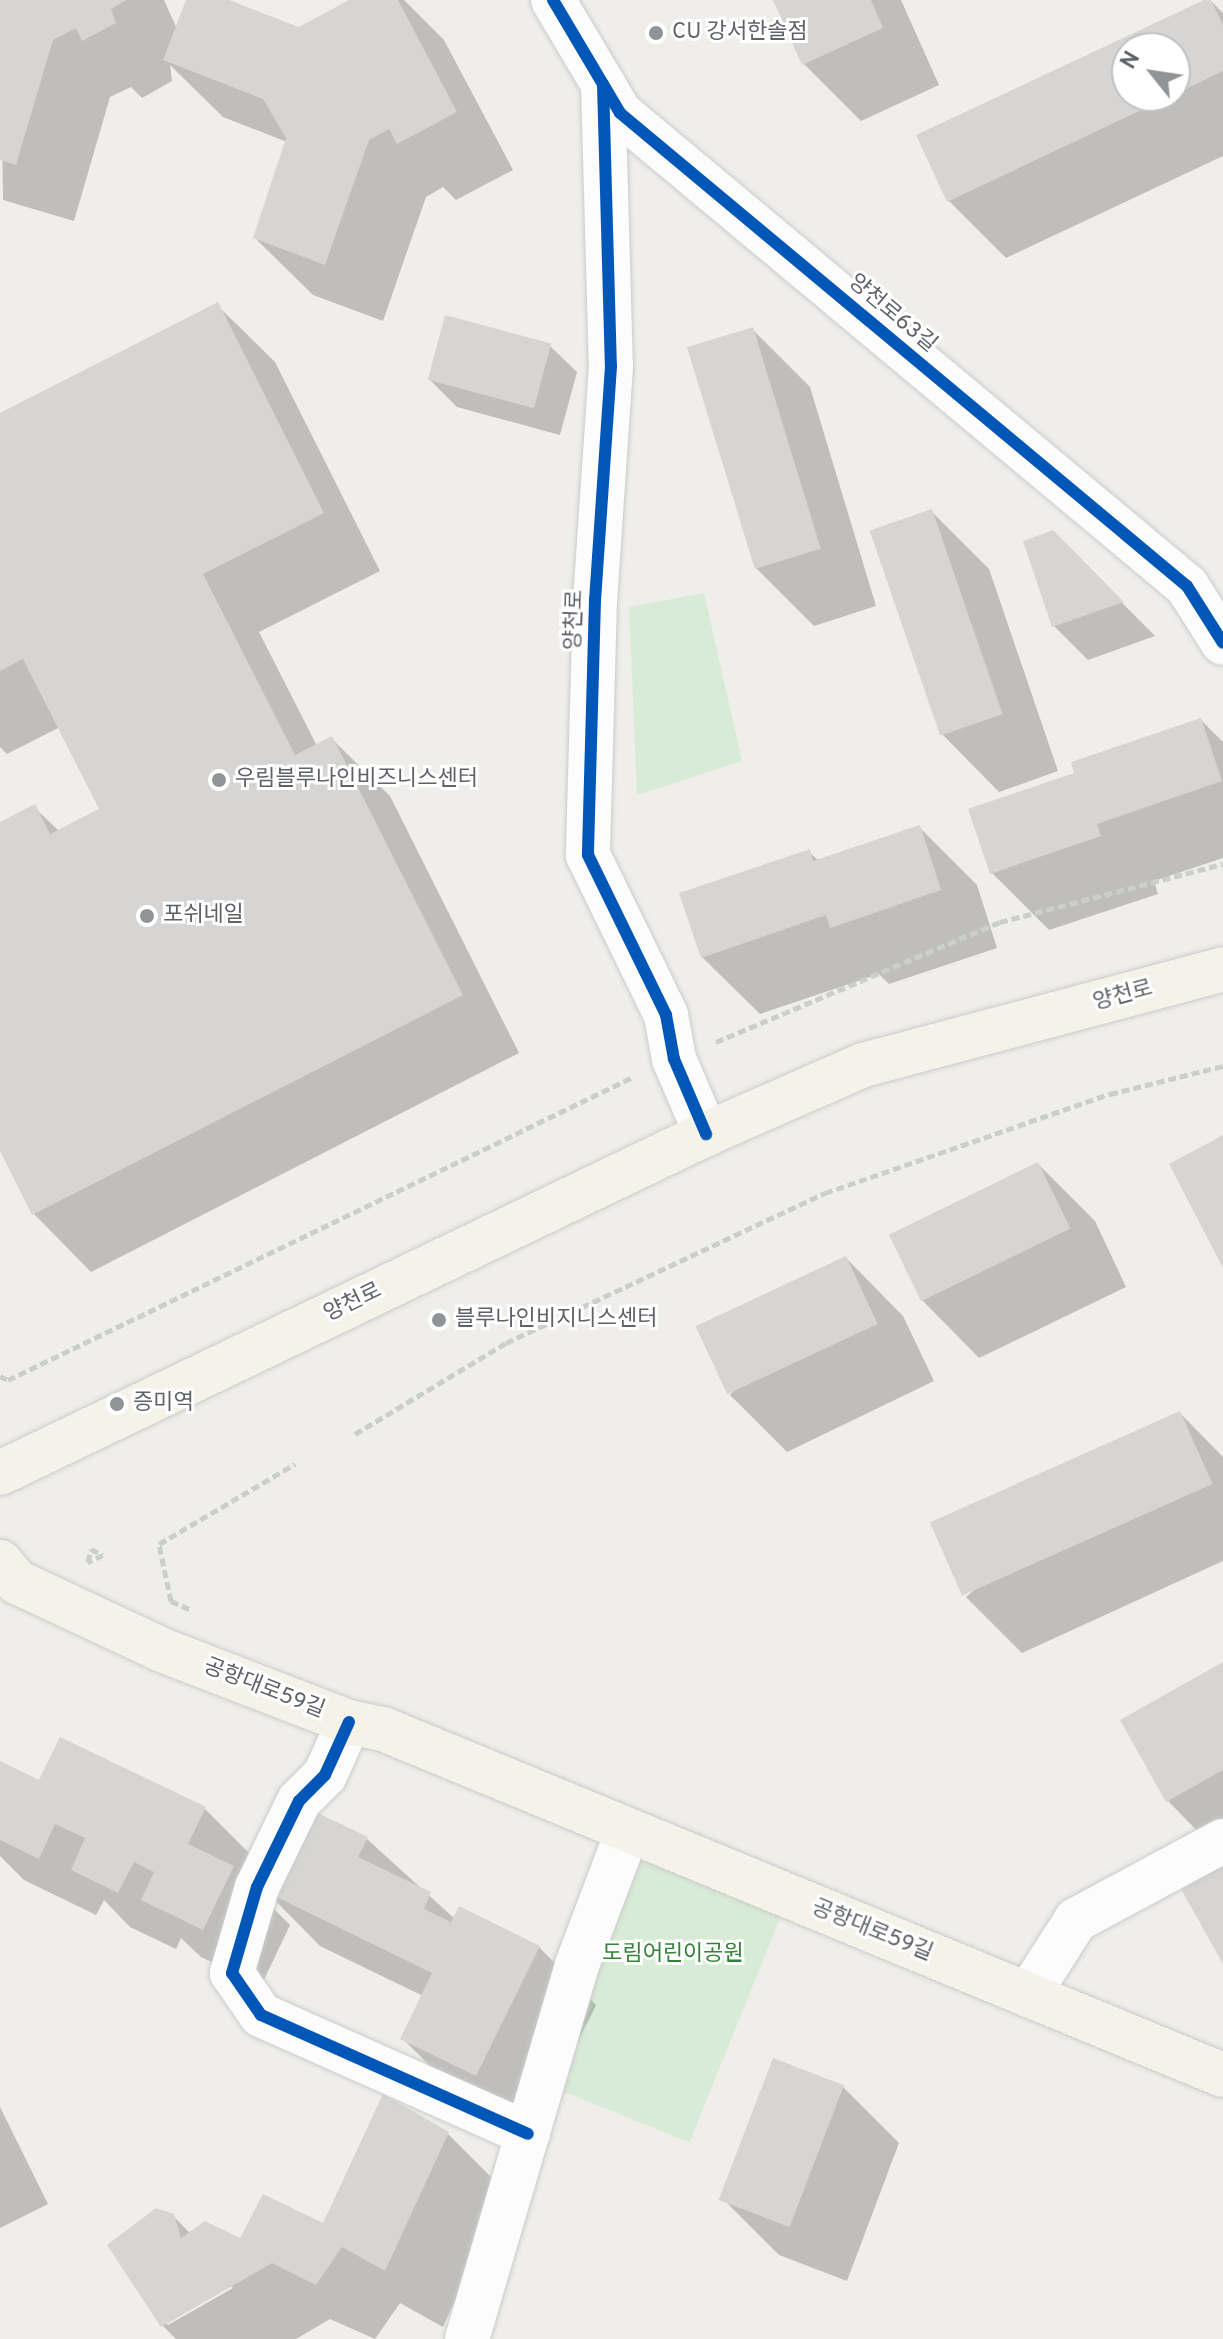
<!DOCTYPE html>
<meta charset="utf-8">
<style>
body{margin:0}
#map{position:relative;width:1223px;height:2339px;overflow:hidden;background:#efeeea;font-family:Overpass,"Noto Sans KR",sans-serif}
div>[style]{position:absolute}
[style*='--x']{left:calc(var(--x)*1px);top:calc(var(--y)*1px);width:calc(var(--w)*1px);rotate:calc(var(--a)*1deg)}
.green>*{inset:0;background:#d8ebd6;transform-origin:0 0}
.shadow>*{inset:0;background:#0003}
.building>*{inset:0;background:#d6d5d3;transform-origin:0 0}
.path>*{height:5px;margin-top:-2.5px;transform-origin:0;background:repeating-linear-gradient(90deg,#cacfcc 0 8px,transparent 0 12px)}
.roads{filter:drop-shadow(0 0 2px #cbcccc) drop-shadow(0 0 2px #cbcccc)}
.minor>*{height:44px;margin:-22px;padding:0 22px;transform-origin:22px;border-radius:22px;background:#fdfcfc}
.major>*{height:44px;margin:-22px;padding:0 22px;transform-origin:22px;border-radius:22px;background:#f4f2e9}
.cycleway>*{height:12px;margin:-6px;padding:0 6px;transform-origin:6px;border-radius:6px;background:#0057b8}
.dots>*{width:22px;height:22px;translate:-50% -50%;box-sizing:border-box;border:4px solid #fff;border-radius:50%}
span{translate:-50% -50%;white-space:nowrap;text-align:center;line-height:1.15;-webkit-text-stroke:6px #fff;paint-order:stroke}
.poi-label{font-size:22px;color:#5f6368}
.left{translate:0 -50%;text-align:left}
.street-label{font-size:22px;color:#5f6368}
.park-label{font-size:22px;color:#348238}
.north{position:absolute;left:1111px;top:32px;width:80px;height:80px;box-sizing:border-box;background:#fff;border:2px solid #bfc1c3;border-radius:50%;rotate:300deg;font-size:22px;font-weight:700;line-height:32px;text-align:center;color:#5f6368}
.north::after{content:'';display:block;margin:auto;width:28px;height:36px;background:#919496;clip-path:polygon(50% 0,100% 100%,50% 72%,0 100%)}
</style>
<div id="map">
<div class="green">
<i style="clip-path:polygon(704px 593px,742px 761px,637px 795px,629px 607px)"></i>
<i style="left:629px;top:1841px;width:169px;height:257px;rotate:22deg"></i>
</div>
<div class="shadow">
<i style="clip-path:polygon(0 0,164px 0,177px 29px,188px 0,223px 0,299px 29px,353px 0,404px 0,444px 40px,513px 170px,456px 200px,443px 187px,426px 197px,383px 321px,313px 295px,255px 238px,287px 142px,223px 117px,170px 65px,172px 81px,142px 98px,131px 87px,110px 97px,74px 221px,3px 200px)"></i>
<i style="clip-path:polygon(775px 0,901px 0,939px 85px,861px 121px,804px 64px)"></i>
<i style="clip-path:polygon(evenodd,1210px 0,1223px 13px,1223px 156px,1006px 258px,949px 201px,919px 136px,1210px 0,1127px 48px,1175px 48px,1175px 96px,1127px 96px,1127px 48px)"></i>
<i style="clip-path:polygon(217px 305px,275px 362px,380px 571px,259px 632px,317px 746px,332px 739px,390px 796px,519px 1053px,91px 1272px,34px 1214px,0 1147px,0 824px,34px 807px,59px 831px,102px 810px,60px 727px,7px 754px,0 747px,0 416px)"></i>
<i style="clip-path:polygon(752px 329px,810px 387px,876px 606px,814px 626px,756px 568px)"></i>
<i style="clip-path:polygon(550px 346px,577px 372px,560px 435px,457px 407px,430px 380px)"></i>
<i style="clip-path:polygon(931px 511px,989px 569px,1058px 771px,999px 792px,942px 734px)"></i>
<i style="clip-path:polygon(1053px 533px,1155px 636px,1088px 660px,1054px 626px)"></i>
<i style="clip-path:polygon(1201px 720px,1223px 742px,1223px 858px,1154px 881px,1158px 894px,1049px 930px,992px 873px,1077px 774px)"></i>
<i style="clip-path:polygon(919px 827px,977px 885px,997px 948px,889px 984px,879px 974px,760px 1014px,702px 957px,809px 852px,819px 861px)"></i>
<i style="clip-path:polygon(1038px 1164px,1095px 1221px,1126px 1287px,979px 1358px,922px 1300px)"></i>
<i style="clip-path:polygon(846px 1258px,903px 1316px,934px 1381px,787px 1452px,730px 1395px)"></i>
<i style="clip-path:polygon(1180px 1413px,1223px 1457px,1223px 1561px,1022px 1653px,966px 1597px)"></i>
<i style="clip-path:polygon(1223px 1665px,1223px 1852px,1220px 1854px,1168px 1801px)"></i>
<i style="clip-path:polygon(0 1763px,40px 1782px,205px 1809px,262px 1866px,252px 1887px,290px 1925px,261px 1986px,201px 1957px,181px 1938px,176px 1949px,130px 1927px,104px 1900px,96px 1915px,24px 1880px,0 1856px)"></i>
<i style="clip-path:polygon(301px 1807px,367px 1839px,455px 1919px,539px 1947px,596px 2005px,533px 2132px,460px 2096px,403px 2039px,423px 1996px,320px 1946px,263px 1888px)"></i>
<i style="clip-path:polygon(843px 2087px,899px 2143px,847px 2281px,779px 2255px,723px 2199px)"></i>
<i style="clip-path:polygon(0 2107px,48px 2204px,0 2228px)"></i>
<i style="clip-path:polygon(evenodd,448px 2134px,505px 2191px,443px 2327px,400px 2303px,375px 2339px,330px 2319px,296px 2339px,176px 2339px,163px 2326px,173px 2216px,191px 2234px,241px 2241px,324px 2226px,448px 2134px,230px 2285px,233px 2288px,168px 2325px,166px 2322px,230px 2285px)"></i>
</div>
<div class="building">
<i style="clip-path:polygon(0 0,126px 0,111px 9px,116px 23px,82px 41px,76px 28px,53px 40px,16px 165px,0 160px)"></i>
<i style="clip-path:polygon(186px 0,229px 0,299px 27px,349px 0,398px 0,457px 112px,397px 144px,389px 129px,369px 140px,325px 265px,253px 238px,286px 138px,263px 99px,163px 60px)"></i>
<i style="clip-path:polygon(773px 0,871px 0,883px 28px,802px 65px)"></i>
<i style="clip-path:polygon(1204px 0,1211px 0,1223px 25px,1223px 71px,1175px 94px,1175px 48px,1127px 48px,1127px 96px,1171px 96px,947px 202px,916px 135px)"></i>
<i style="clip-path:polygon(218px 302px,324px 513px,203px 574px,295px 755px,332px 736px,463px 995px,32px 1215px,0 1151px,0 822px,35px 804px,50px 834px,99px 809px,23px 659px,0 671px,0 413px)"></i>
<i style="left:445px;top:315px;width:110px;height:67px;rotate:15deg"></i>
<i style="left:753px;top:327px;width:232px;height:69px;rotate:73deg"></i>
<i style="left:932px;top:509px;width:217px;height:66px;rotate:71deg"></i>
<i style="clip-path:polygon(1053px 530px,1124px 602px,1052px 627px,1023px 541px)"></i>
<i style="clip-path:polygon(1201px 718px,1222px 781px,1097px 824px,1101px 836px,990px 874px,968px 809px,1074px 773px,1071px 762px)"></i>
<i style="clip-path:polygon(920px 825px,941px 890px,830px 928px,826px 915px,701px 958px,679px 893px,810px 849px,813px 861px)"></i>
<i style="clip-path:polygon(1223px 1135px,1223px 1268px,1169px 1164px)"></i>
<i style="left:1038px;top:1162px;width:74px;height:166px;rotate:64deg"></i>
<i style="left:846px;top:1256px;width:75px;height:166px;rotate:65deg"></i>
<i style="left:1180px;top:1411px;width:80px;height:274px;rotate:66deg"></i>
<i style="clip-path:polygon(1223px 1662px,1223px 1770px,1166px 1802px,1120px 1720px)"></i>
<i style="clip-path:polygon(60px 1737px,206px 1807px,188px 1844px,234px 1866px,203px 1930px,141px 1900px,154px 1872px,134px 1862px,118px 1893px,71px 1870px,85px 1838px,55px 1824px,39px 1859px,0 1840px,0 1761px,39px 1780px)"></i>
<i style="clip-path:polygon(301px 1805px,368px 1837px,358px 1857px,431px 1892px,424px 1909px,451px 1922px,459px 1906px,540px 1946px,476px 2076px,400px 2039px,432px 1973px,260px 1889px)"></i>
<i style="clip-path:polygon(1223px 1865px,1223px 1964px,1181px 1889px)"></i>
<i style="left:773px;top:2058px;width:76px;height:152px;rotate:21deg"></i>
<i style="clip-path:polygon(383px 2094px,449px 2132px,385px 2271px,342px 2247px,316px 2285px,272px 2263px,161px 2327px,107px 2245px,156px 2208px,174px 2214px,181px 2238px,205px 2221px,240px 2238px,263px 2194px,323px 2223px)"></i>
</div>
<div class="path">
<i style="--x:716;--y:1042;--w:308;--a:-22.9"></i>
<i style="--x:1000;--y:922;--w:230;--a:-14.6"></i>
<i style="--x:0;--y:1376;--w:9;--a:27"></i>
<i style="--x:8;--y:1380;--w:695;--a:-25.86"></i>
<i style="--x:355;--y:1434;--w:176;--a:-31.1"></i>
<i style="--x:506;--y:1343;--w:353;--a:-25.2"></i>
<i style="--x:825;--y:1193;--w:302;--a:-19.2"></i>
<i style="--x:1110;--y:1094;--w:116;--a:-13.9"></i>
<i style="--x:91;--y:1549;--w:13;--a:27"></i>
<i style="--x:103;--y:1555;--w:17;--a:155"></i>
<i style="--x:88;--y:1562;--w:13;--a:-77"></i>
<i style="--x:189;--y:1609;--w:20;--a:-156"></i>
<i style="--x:171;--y:1601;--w:58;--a:-101.9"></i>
<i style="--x:159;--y:1544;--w:158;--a:-30.5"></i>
</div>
<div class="roads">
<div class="minor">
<i style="--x:553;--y:0;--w:131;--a:59.3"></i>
<i style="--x:620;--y:113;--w:738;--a:39.84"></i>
<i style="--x:1187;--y:586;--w:67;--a:57.7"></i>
<i style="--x:603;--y:84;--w:282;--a:88.4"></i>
<i style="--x:611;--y:366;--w:235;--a:93.9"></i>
<i style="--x:595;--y:600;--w:255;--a:91.6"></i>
<i style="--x:588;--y:855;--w:178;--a:64"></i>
<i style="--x:666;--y:1015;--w:45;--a:79.7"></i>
<i style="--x:674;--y:1059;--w:82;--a:66.9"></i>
<i style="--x:349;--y:1722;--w:58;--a:114.4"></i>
<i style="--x:325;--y:1775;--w:37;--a:135"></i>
<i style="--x:299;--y:1801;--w:96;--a:116"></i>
<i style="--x:257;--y:1887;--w:90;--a:106.2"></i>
<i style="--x:232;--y:1973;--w:51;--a:55.4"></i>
<i style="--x:261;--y:2015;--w:292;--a:24"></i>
<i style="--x:1028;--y:1995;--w:89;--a:-57.4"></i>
<i style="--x:1076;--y:1920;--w:167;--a:-28.3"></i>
<i style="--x:467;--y:2339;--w:390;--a:-73.6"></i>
<i style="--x:577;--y:1965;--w:144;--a:-69.3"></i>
</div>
<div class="major">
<i style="--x:0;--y:1473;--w:783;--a:-25.65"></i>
<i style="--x:706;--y:1134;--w:171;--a:-23.7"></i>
<i style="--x:863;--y:1065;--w:373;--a:-14.9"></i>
<i style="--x:0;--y:1562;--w:26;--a:50"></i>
<i style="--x:17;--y:1582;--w:160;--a:25.1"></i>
<i style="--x:162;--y:1650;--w:200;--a:21.1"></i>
<i style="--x:349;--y:1722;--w:35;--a:12"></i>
<i style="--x:383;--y:1729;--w:908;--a:22.39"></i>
</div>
</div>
<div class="cycleway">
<i style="--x:553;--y:0;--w:131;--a:59.3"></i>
<i style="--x:620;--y:113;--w:738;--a:39.84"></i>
<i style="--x:1187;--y:586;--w:67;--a:57.7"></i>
<i style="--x:603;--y:84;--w:282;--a:88.4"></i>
<i style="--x:611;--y:366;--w:235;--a:93.9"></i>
<i style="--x:595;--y:600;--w:255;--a:91.6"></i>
<i style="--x:588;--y:855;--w:178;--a:64"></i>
<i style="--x:666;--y:1015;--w:45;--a:79.7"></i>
<i style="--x:674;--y:1059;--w:82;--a:66.9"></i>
<i style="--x:349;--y:1722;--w:58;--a:114.4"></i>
<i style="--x:325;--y:1775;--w:37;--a:135"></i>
<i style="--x:299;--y:1801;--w:96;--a:116"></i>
<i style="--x:257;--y:1887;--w:90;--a:106.2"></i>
<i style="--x:232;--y:1973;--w:51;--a:55.4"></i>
<i style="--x:261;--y:2015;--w:292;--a:24"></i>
</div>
<div class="dots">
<i style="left:656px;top:33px;background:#919496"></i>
<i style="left:219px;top:780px;background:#919496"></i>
<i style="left:147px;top:916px;background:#919496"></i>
<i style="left:439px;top:1320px;background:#919496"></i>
<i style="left:117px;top:1404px;background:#919496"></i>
</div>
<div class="poi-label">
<span class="left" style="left:672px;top:33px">CU 강서한솔점</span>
<span class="left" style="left:235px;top:780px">우림블루나인비즈니스센터</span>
<span class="left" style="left:163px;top:916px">포쉬네일</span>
<span class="left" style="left:455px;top:1320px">블루나인비지니스센터</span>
<span class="left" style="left:133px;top:1404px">증미역</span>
</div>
<div class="street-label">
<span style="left:892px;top:314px;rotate:40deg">양천로63길</span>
<span style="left:575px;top:620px;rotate:-88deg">양천로</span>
<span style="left:1123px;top:996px;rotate:-15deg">양천로</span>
<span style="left:353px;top:1303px;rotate:-26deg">양천로</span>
<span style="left:264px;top:1689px;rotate:21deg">공항대로59길</span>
<span style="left:872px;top:1931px;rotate:22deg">공항대로59길</span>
</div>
<div class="park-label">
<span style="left:673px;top:1955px">도림어린이공원</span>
</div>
<div class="north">N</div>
</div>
